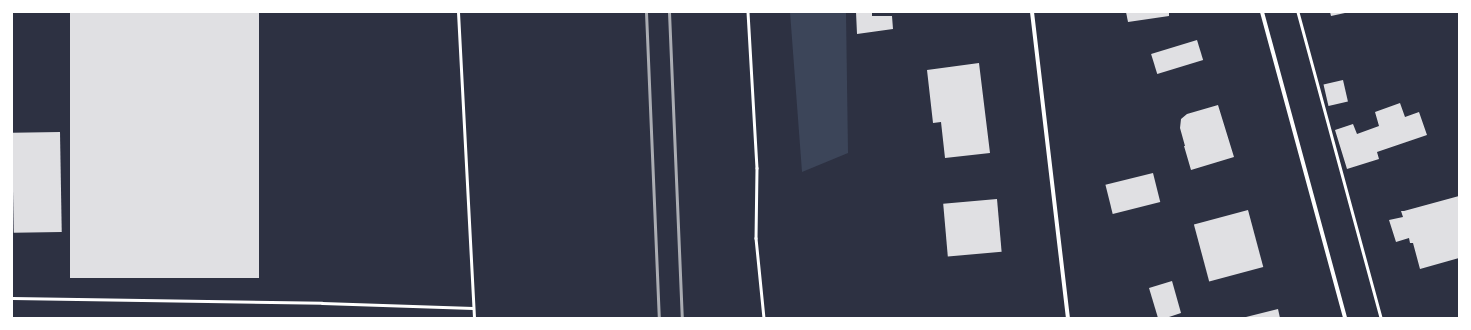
<!DOCTYPE html>
<style>
body{margin:0}
#map{position:relative;width:1471px;height:330px;overflow:hidden;background:#2d3142;font-family:Montserrat,sans-serif}
div>[style]{position:absolute}
[style*='--x']{left:calc(var(--x)*1px);top:calc(var(--y)*1px);width:calc(var(--w)*1px);rotate:calc(var(--a)*1deg)}
.green>*{inset:0;background:#3c4559}
.building>*{inset:0;background:#e0e0e3;transform-origin:0 0}
.path>*{height:2.5px;margin:-1.25px;padding:0 1.25px;transform-origin:1.25px;border-radius:1.25px;background:#fff}
.service>*{height:3px;margin:-1.5px;padding:0 1.5px;transform-origin:1.5px;border-radius:1.5px;background:#fff}
.minor>*{height:4px;margin:-2px;padding:0 2px;transform-origin:2px;border-radius:2px;background:#fff}
.rail>*{height:3px;margin:-1.5px;padding:0 1.5px;transform-origin:1.5px;border-radius:1.5px;background:#abadb3}
span{translate:-50% -50%;white-space:nowrap;text-align:center;line-height:1.15;-webkit-text-stroke:4px #fff;paint-order:stroke}
.frame{position:absolute;inset:0;border:13px solid #fff;pointer-events:none}
</style>
<div id="map">
<div class="green">
<i style="clip-path:polygon(790px 12px,846px 12px,848px 153px,802px 172px)"></i>
</div>
<div class="building">
<i style="left:70px;top:12px;width:189px;height:266px"></i>
<i style="clip-path:polygon(856px 12px,872px 12px,872px 16px,892px 16px,893px 29px,857px 34px)"></i>
<i style="clip-path:polygon(1126px 12px,1169px 12px,1169px 16px,1128px 22px)"></i>
<i style="clip-path:polygon(1330px 12px,1345px 12px,1345px 13px,1331px 16px)"></i>
<i style="left:1197px;top:40px;width:21px;height:48px;rotate:73deg"></i>
<i style="clip-path:polygon(979px 63px,990px 153px,945px 158px,941px 122px,933px 123px,927px 70px)"></i>
<i style="left:1343px;top:80px;width:22px;height:20px;rotate:77deg"></i>
<i style="clip-path:polygon(1400px 103px,1405px 117px,1419px 112px,1427px 135px,1377px 152px,1379px 159px,1347px 169px,1335px 130px,1353px 124px,1357px 134px,1379px 126px,1375px 112px)"></i>
<i style="clip-path:polygon(1218px 105px,1234px 157px,1191px 170px,1184px 146px,1185px 146px,1180px 128px,1181px 119px,1187px 114px)"></i>
<i style="left:60px;top:132px;width:100px;height:48px;rotate:89deg"></i>
<i style="left:1153px;top:173px;width:30px;height:49px;rotate:76deg"></i>
<i style="clip-path:polygon(1459px 196px,1459px 258px,1420px 269px,1413px 243px,1410px 243px,1409px 238px,1396px 242px,1389px 220px,1403px 217px,1401px 211px,1404px 211px)"></i>
<i style="left:997px;top:199px;width:53px;height:54px;rotate:85deg"></i>
<i style="left:1248px;top:210px;width:59px;height:56px;rotate:75deg"></i>
<i style="clip-path:polygon(1172px 281px,1181px 313px,1166px 318px,1158px 318px,1149px 288px)"></i>
<i style="clip-path:polygon(1278px 309px,1280px 318px,1246px 318px,1246px 317px)"></i>
</div>
<div class="path">
<i style="--x:748;--y:12;--w:156;--a:86.7"></i>
<i style="--x:757;--y:168;--w:70;--a:90.8"></i>
<i style="--x:756;--y:238;--w:80;--a:84.3"></i>
<i style="--x:1298;--y:12;--w:317;--a:74.8"></i>
</div>
<div class="service">
<i style="--x:458;--y:12;--w:306;--a:87"></i>
<i style="--x:12;--y:298;--w:310;--a:0.9"></i>
<i style="--x:322;--y:303;--w:151;--a:1.9"></i>
</div>
<div class="minor">
<i style="--x:1032;--y:12;--w:308;--a:83.3"></i>
<i style="--x:1262;--y:12;--w:317;--a:74.8"></i>
</div>
<div class="rail">
<i style="--x:646;--y:12;--w:306;--a:87.6"></i>
<i style="--x:669;--y:12;--w:306;--a:87.6"></i>
</div>
<div class="frame"></div>
</div>
